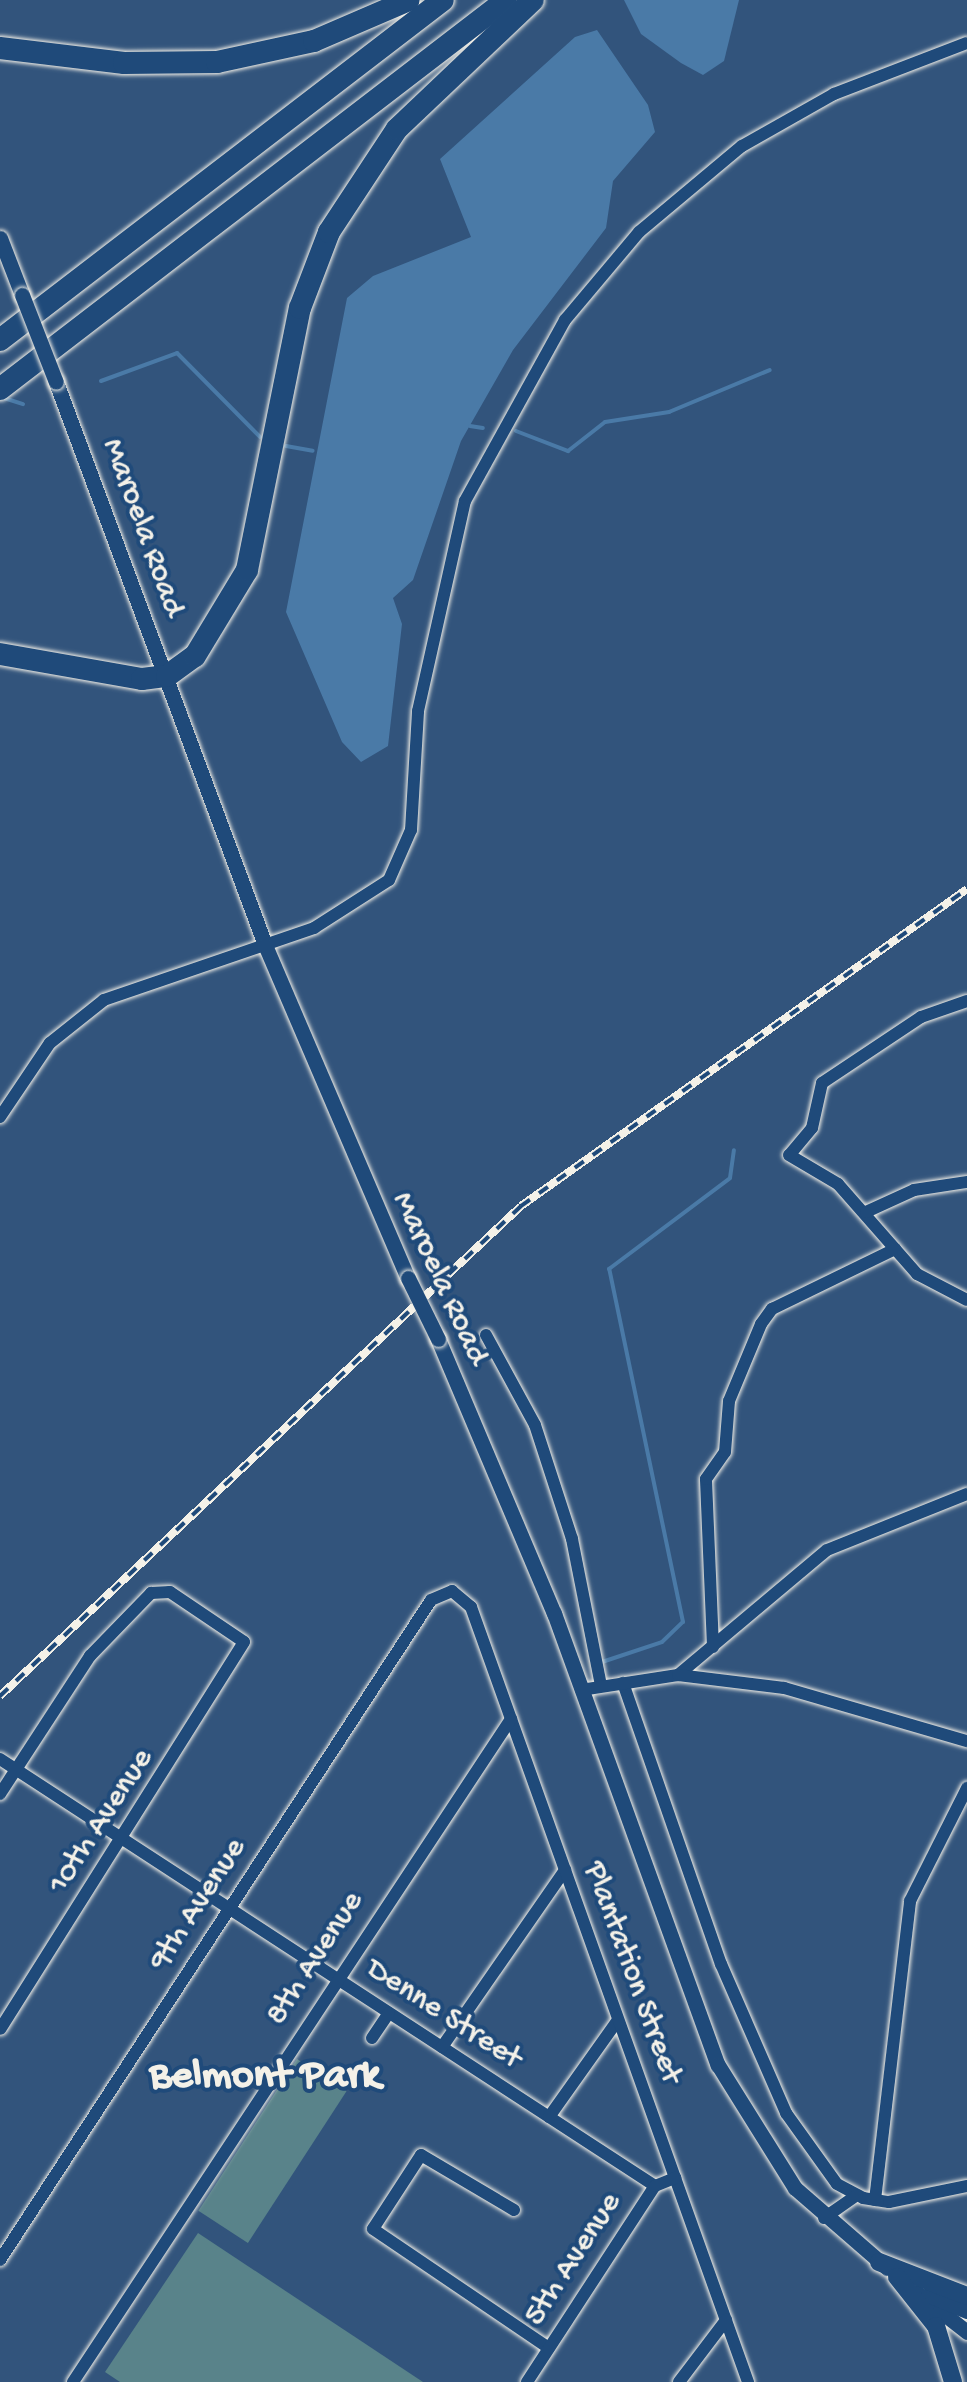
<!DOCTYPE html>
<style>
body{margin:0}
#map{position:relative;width:967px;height:2382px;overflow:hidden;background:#32547c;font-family:"Gochi Hand",sans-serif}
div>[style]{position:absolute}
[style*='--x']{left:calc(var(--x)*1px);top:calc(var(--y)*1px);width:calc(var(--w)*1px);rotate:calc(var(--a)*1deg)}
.green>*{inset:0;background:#59838a;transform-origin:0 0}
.water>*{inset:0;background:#4a7aa7}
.stream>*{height:4px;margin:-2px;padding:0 2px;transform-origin:2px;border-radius:2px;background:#4a7aa7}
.roads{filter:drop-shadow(0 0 2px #f4f1e8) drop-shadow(0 0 2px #f4f1e8)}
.minor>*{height:12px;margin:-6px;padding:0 6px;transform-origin:6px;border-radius:6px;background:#1f4a7a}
.tertiary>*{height:15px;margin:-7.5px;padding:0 7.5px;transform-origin:7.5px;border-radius:7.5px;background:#1f4a7a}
.secondary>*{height:18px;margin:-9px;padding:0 9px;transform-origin:9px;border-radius:9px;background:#1f4a7a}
.motorway>*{height:22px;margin:-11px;padding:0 11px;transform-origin:11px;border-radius:11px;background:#1f4a7a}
.rail>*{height:8px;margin-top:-4px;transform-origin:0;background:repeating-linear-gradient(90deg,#1f4a7a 0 11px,#f4f1e8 0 22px);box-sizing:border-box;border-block:2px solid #f4f1e8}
.bridges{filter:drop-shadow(0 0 2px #f4f1e8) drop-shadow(0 0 2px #f4f1e8)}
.tertiary-bridge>*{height:15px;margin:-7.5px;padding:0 7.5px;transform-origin:7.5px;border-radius:7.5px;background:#1f4a7a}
span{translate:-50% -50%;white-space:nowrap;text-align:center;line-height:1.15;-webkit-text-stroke:8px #1f4a7a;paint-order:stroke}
.street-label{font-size:32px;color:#f4f1e8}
.district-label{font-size:42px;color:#f4f1e8;font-weight:700}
</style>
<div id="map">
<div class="green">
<i style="left:297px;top:2059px;width:59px;height:181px;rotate:33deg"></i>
<i style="clip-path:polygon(198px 2233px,423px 2382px,120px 2382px,105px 2372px)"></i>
</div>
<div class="water">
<i style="clip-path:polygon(624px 0,739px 0,724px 61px,703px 75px,681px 63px,641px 34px)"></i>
<i style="clip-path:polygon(597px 30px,648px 105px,655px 132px,613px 181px,606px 228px,513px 350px,461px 441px,413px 580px,393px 598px,402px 624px,388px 746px,361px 762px,342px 742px,286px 612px,347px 298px,373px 276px,471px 237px,440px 159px,575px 37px)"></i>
</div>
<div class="stream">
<i style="--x:101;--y:381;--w:81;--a:-20.2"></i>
<i style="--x:177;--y:353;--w:118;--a:45.3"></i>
<i style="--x:4;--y:398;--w:20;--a:18"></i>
<i style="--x:470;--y:426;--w:13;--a:9"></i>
<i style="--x:516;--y:431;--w:56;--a:21"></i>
<i style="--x:568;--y:451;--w:47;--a:-38.1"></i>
<i style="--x:605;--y:422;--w:65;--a:-8.9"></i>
<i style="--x:669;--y:412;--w:109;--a:-22.6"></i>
<i style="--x:286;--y:446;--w:27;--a:10"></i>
<i style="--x:602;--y:1662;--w:63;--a:-18.4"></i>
<i style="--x:662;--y:1642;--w:29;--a:-44"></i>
<i style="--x:683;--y:1622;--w:361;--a:-101.8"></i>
<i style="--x:609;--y:1269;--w:151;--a:-36.9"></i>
<i style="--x:730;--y:1178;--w:28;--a:-82"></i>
</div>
<div class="roads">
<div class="minor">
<i style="--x:967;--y:1001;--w:49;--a:160.8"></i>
<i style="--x:921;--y:1017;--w:119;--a:146.3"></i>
<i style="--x:822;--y:1083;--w:46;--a:102.5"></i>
<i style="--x:812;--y:1128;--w:35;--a:130"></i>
<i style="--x:789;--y:1155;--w:57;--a:30.6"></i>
<i style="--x:838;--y:1184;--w:120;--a:48.7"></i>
<i style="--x:917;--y:1274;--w:56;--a:27.5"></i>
<i style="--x:0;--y:1117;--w:89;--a:-56"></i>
<i style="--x:50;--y:1043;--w:69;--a:-38.5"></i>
<i style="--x:104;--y:1000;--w:222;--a:-18.9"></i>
<i style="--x:314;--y:928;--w:89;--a:-32.6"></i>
<i style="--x:389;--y:880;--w:55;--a:-66.3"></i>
<i style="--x:411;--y:830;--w:119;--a:-86.6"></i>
<i style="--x:418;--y:711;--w:215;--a:-77.4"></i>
<i style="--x:465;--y:501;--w:207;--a:-61.1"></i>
<i style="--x:565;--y:320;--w:115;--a:-49.9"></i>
<i style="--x:639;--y:232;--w:134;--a:-39.9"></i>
<i style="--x:742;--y:146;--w:106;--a:-29.5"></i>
<i style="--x:834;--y:94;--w:142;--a:-21"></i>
<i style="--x:866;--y:1212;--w:53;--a:-24.6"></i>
<i style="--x:914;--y:1190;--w:54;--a:-8.6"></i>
<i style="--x:486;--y:1335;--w:102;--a:61.4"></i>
<i style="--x:535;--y:1425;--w:120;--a:72"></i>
<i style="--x:572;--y:1539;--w:150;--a:78.8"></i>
<i style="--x:713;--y:1647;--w:168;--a:-92.4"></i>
<i style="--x:706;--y:1479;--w:33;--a:-55"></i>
<i style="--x:725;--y:1452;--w:51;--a:-85.5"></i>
<i style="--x:729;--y:1401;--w:83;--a:-67.4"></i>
<i style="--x:761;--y:1324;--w:19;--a:-54"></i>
<i style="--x:772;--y:1309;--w:137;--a:-26"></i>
<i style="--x:678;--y:1675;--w:194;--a:-40"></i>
<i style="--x:827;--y:1550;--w:151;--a:-21.8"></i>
<i style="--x:623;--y:1683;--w:298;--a:70.8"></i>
<i style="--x:721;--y:1964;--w:163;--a:66.4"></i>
<i style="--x:786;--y:2113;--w:87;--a:54.3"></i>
<i style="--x:837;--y:2184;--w:30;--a:28"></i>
<i style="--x:863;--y:2198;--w:26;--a:9"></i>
<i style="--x:889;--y:2202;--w:80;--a:-11.6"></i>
<i style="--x:581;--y:1690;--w:98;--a:-8.8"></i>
<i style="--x:678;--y:1675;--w:107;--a:7"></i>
<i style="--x:784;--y:1688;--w:191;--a:16.2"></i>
<i style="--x:0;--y:1759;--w:782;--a:33.1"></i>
<i style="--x:0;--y:1794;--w:165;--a:-56.9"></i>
<i style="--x:90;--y:1656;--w:88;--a:-45.9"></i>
<i style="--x:151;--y:1593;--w:19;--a:-3"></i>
<i style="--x:170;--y:1592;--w:89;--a:34"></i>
<i style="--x:244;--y:1642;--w:457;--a:122.2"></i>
<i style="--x:372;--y:2038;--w:30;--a:-56"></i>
<i style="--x:442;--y:2047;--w:216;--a:-55.2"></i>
<i style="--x:549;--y:2117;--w:119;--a:-54.6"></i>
<i style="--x:875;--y:2200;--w:301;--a:-83.3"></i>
<i style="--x:910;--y:1901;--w:127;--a:-63.2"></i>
<i style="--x:514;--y:2210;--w:108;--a:-149.4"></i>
<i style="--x:421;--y:2155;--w:88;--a:123"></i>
<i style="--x:373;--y:2229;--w:212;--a:34.1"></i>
<i style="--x:824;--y:2218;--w:40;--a:-34.9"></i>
<i style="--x:0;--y:2260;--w:788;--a:-56.85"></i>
<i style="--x:431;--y:1600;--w:23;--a:-23"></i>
<i style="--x:452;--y:1591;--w:25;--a:40"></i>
<i style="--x:471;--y:1607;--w:823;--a:70.33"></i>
<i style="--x:73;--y:2382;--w:795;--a:-56.55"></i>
<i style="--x:527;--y:2382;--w:234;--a:-56.9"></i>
<i style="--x:655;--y:2186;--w:22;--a:-22"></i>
<i style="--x:679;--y:2382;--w:78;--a:-52.8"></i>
</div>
<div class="tertiary">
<i style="--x:0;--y:238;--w:61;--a:68.9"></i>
<i style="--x:56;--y:382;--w:601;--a:69.63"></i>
<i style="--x:265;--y:945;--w:362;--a:66.8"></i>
<i style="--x:438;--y:1339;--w:298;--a:67.1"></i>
<i style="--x:554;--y:1613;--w:481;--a:70.1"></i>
<i style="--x:718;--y:2065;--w:145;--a:58"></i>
<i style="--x:795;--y:2188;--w:122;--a:41"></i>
<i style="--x:916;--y:2292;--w:65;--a:38.1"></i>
<i style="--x:928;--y:2295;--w:42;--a:22.3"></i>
</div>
<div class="secondary">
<i style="--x:879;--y:2262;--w:94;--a:21.1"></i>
<i style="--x:897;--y:2277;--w:63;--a:51.5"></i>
<i style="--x:936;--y:2326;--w:59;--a:73.1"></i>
</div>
<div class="motorway">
<i style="--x:0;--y:48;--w:125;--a:6.9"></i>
<i style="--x:124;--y:63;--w:93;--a:-0.6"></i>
<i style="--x:217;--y:62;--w:99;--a:-12.2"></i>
<i style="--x:314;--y:41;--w:103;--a:-23.3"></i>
<i style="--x:0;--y:340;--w:558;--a:-37.51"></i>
<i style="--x:0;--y:389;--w:638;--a:-37.55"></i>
<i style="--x:0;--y:654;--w:144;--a:10"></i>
<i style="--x:142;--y:679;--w:25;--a:-7"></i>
<i style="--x:167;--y:676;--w:34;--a:-36"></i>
<i style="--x:195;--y:656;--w:100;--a:-58.8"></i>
<i style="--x:247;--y:570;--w:267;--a:-78.6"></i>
<i style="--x:300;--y:308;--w:81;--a:-69.1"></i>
<i style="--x:329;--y:232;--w:123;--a:-56.6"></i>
<i style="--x:397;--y:129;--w:187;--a:-43.5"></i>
</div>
</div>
<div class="rail">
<i style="--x:0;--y:1696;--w:715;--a:-43.24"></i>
<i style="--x:521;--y:1206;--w:547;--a:-35.4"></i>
</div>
<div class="bridges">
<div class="tertiary-bridge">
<i style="--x:22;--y:295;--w:93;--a:68.7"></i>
<i style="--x:408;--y:1278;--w:68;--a:63.8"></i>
</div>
</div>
<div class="street-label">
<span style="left:142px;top:528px;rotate:70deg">Maroela Road</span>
<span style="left:439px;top:1279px;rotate:65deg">Maroela Road</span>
<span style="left:102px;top:1822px;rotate:-57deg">10th Avenue</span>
<span style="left:199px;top:1905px;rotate:-57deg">9th Avenue</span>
<span style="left:316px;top:1959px;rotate:-57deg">8th Avenue</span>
<span style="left:631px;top:1973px;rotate:70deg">Plantation Street</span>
<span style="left:443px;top:2015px;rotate:33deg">Denne Street</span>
<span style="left:574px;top:2260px;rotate:-57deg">5th Avenue</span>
</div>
<div class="district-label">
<span style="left:265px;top:2078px">Belmont Park</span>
</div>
</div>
